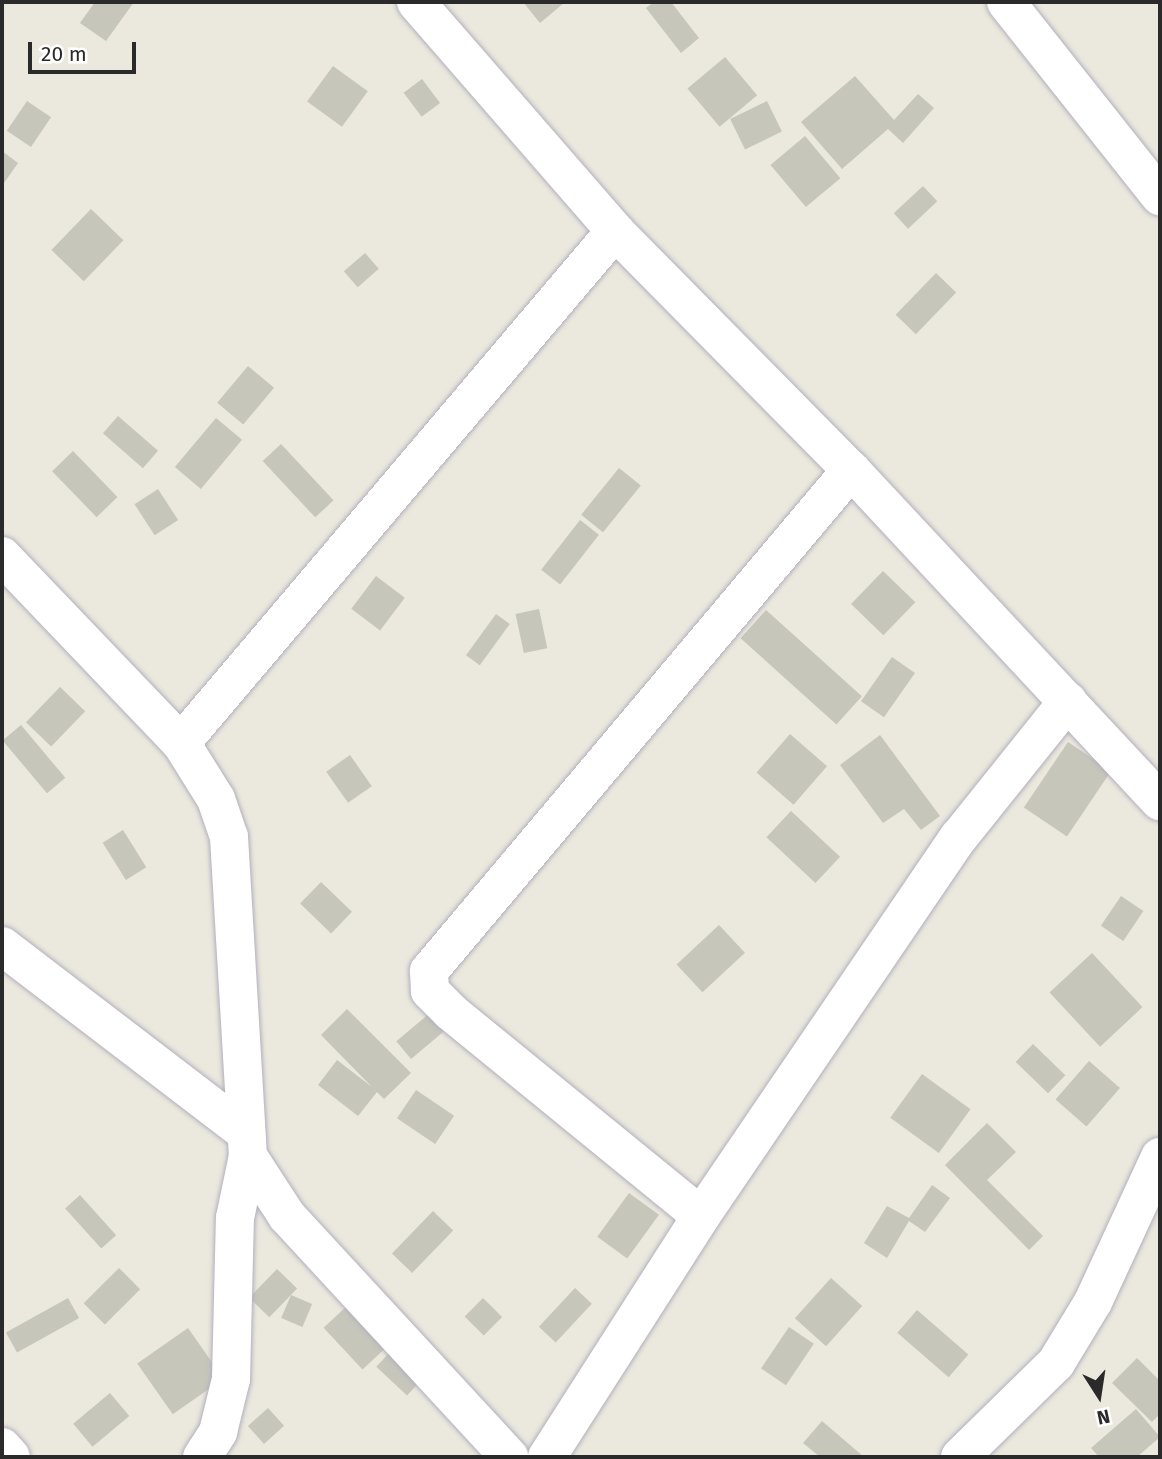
<!DOCTYPE html>
<style>
body{margin:0}
#map{position:relative;width:1162px;height:1459px;overflow:hidden;background:#ebe8dd;font-family:"Fira Sans",sans-serif}
div>[style]{position:absolute}
[style*='--x']{left:calc(var(--x)*1px);top:calc(var(--y)*1px);width:calc(var(--w)*1px);rotate:calc(var(--a)*1deg)}
.building>*{inset:0;background:#c7c6bb;transform-origin:0 0}
.roads{filter:drop-shadow(0 0 2px #b1b0bd) drop-shadow(0 0 2px #b1b0bd)}
.minor>*{height:38px;margin:-19px;padding:0 19px;transform-origin:19px;border-radius:19px;background:#fff}
span{translate:-50% -50%;white-space:nowrap;text-align:center;line-height:1.15;-webkit-text-stroke:7px #fff;paint-order:stroke}
.frame{position:absolute;inset:0;border:4px solid #2a2a2a;pointer-events:none}
.north{position:absolute;left:1064px;top:1361px;width:70px;height:70px;-webkit-text-stroke:5px #fff;paint-order:stroke;rotate:168deg;font-size:19px;font-weight:700;line-height:28px;text-align:center;color:#2a2a2a}
.north::after{content:'';display:block;margin:auto;width:24px;height:32px;background:#2a2a2a;clip-path:polygon(50% 0,100% 100%,50% 72%,0 100%)}
.scale{position:absolute;left:28px;top:42px;width:108px;height:32px;box-sizing:border-box;border:4px solid #2a2a2a;border-top:0;padding-left:9px;font-size:21px;line-height:24px;white-space:nowrap;color:#2a2a2a;-webkit-text-stroke:5px #fff;paint-order:stroke}
</style>
<div id="map">
<div class="building">
<i style="clip-path:polygon(95px 2px,134px 2px,106px 41px,80px 23px)"></i>
<i style="clip-path:polygon(523px 2px,563px 2px,564px 3px,540px 23px)"></i>
<i style="clip-path:polygon(654px 2px,671px 2px,699px 38px,681px 53px,646px 8px)"></i>
<i style="left:725px;top:57px;width:50px;height:49px;rotate:50deg"></i>
<i style="left:333px;top:66px;width:43px;height:44px;rotate:36deg"></i>
<i style="clip-path:polygon(855px 76px,894px 120px,918px 94px,934px 108px,903px 143px,888px 129px,842px 169px,801px 122px)"></i>
<i style="left:422px;top:79px;width:30px;height:23px;rotate:53deg"></i>
<i style="left:27px;top:101px;width:29px;height:36px;rotate:34deg"></i>
<i style="left:767px;top:101px;width:34px;height:41px;rotate:64deg"></i>
<i style="left:805px;top:136px;width:55px;height:45px;rotate:50deg"></i>
<i style="clip-path:polygon(2px 151px,18px 163px,4px 183px,2px 181px)"></i>
<i style="left:923px;top:186px;width:21px;height:40px;rotate:47deg"></i>
<i style="left:91px;top:209px;width:45px;height:57px;rotate:44deg"></i>
<i style="left:365px;top:253px;width:21px;height:28px;rotate:49deg"></i>
<i style="left:936px;top:273px;width:28px;height:58px;rotate:44deg"></i>
<i style="left:248px;top:366px;width:34px;height:48px;rotate:40deg"></i>
<i style="left:118px;top:416px;width:53px;height:23px;rotate:41deg"></i>
<i style="left:216px;top:418px;width:34px;height:64px;rotate:40deg"></i>
<i style="left:281px;top:444px;width:77px;height:25px;rotate:47deg"></i>
<i style="left:73px;top:451px;width:64px;height:29px;rotate:46deg"></i>
<i style="left:619px;top:468px;width:28px;height:60px;rotate:39deg"></i>
<i style="left:158px;top:489px;width:37px;height:28px;rotate:57deg"></i>
<i style="left:580px;top:520px;width:24px;height:63px;rotate:38deg"></i>
<i style="left:883px;top:571px;width:45px;height:46px;rotate:44deg"></i>
<i style="left:376px;top:576px;width:36px;height:41px;rotate:37deg"></i>
<i style="left:539px;top:609px;width:40px;height:24px;rotate:78deg"></i>
<i style="left:766px;top:610px;width:129px;height:38px;rotate:42deg"></i>
<i style="left:496px;top:614px;width:17px;height:51px;rotate:36deg"></i>
<i style="left:892px;top:657px;width:28px;height:54px;rotate:35deg"></i>
<i style="left:60px;top:687px;width:35px;height:49px;rotate:44deg"></i>
<i style="left:21px;top:725px;width:69px;height:24px;rotate:50deg"></i>
<i style="left:790px;top:734px;width:49px;height:51px;rotate:41deg"></i>
<i style="clip-path:polygon(880px 735px,940px 816px,921px 830px,904px 809px,883px 823px,840px 765px)"></i>
<i style="left:1068px;top:742px;width:52px;height:79px;rotate:34deg"></i>
<i style="left:350px;top:755px;width:38px;height:29px;rotate:55deg"></i>
<i style="left:791px;top:811px;width:67px;height:36px;rotate:43deg"></i>
<i style="left:123px;top:830px;width:44px;height:24px;rotate:58deg"></i>
<i style="left:321px;top:882px;width:43px;height:30px;rotate:44deg"></i>
<i style="left:1121px;top:896px;width:27px;height:36px;rotate:34deg"></i>
<i style="left:719px;top:925px;width:38px;height:58px;rotate:47deg"></i>
<i style="left:1092px;top:953px;width:74px;height:58px;rotate:47deg"></i>
<i style="clip-path:polygon(347px 1009px,411px 1073px,384px 1099px,377px 1092px,358px 1116px,318px 1085px,337px 1060px,372px 1087px,321px 1035px)"></i>
<i style="left:430px;top:1013px;width:23px;height:44px;rotate:50deg"></i>
<i style="left:1033px;top:1044px;width:45px;height:25px;rotate:44deg"></i>
<i style="left:1089px;top:1061px;width:41px;height:51px;rotate:41deg"></i>
<i style="left:922px;top:1074px;width:60px;height:54px;rotate:36deg"></i>
<i style="left:416px;top:1090px;width:46px;height:34px;rotate:34deg"></i>
<i style="clip-path:polygon(987px 1123px,1016px 1152px,987px 1180px,1043px 1236px,1029px 1250px,945px 1165px)"></i>
<i style="clip-path:polygon(932px 1185px,950px 1198px,925px 1232px,909px 1221px,887px 1258px,864px 1243px,887px 1206px,909px 1218px)"></i>
<i style="left:629px;top:1193px;width:37px;height:54px;rotate:36deg"></i>
<i style="left:80px;top:1195px;width:54px;height:20px;rotate:48deg"></i>
<i style="left:433px;top:1211px;width:28px;height:59px;rotate:44deg"></i>
<i style="left:119px;top:1268px;width:30px;height:50px;rotate:45deg"></i>
<i style="left:277px;top:1269px;width:28px;height:40px;rotate:44deg"></i>
<i style="left:831px;top:1278px;width:42px;height:54px;rotate:42deg"></i>
<i style="left:575px;top:1288px;width:23px;height:53px;rotate:43deg"></i>
<i style="left:291px;top:1295px;width:23px;height:25px;rotate:23deg"></i>
<i style="left:68px;top:1298px;width:23px;height:71px;rotate:61deg"></i>
<i style="left:483px;top:1298px;width:27px;height:26px;rotate:45deg"></i>
<i style="left:347px;top:1306px;width:57px;height:32px;rotate:47deg"></i>
<i style="left:917px;top:1310px;width:68px;height:30px;rotate:41deg"></i>
<i style="left:789px;top:1327px;width:30px;height:50px;rotate:34deg"></i>
<i style="left:188px;top:1328px;width:62px;height:62px;rotate:55deg"></i>
<i style="left:392px;top:1350px;width:42px;height:23px;rotate:43deg"></i>
<i style="clip-path:polygon(1137px 1358px,1160px 1381px,1160px 1414px,1152px 1422px,1112px 1383px)"></i>
<i style="left:110px;top:1393px;width:30px;height:48px;rotate:50deg"></i>
<i style="left:268px;top:1408px;width:24px;height:27px;rotate:48deg"></i>
<i style="clip-path:polygon(1136px 1409px,1160px 1437px,1137px 1457px,1099px 1457px,1091px 1448px)"></i>
<i style="clip-path:polygon(822px 1421px,864px 1457px,820px 1457px,803px 1443px)"></i>
</div>
<div class="roads">
<div class="minor">
<i style="--x:416;--y:2;--w:303;--a:49"></i>
<i style="--x:615;--y:231;--w:336;--a:45.4"></i>
<i style="--x:851;--y:470;--w:453;--a:47"></i>
<i style="--x:1006;--y:2;--w:248;--a:51.6"></i>
<i style="--x:2;--y:556;--w:259;--a:46.3"></i>
<i style="--x:181;--y:743;--w:66;--a:58"></i>
<i style="--x:216;--y:799;--w:40;--a:71.1"></i>
<i style="--x:229;--y:837;--w:320;--a:86.6"></i>
<i style="--x:248;--y:1156;--w:72;--a:57"></i>
<i style="--x:287;--y:1216;--w:328;--a:47.3"></i>
<i style="--x:181;--y:743;--w:671;--a:-49.71"></i>
<i style="--x:2;--y:946;--w:305;--a:37.4"></i>
<i style="--x:701;--y:1216;--w:323;--a:-140.8"></i>
<i style="--x:451;--y:1012;--w:30;--a:-135"></i>
<i style="--x:430;--y:991;--w:20;--a:-93"></i>
<i style="--x:429;--y:971;--w:655;--a:-49.89"></i>
<i style="--x:2;--y:1447;--w:13;--a:48"></i>
<i style="--x:202;--y:1457;--w:30;--a:-57"></i>
<i style="--x:218;--y:1432;--w:55;--a:-76.2"></i>
<i style="--x:231;--y:1379;--w:161;--a:-88.6"></i>
<i style="--x:235;--y:1218;--w:63;--a:-78.2"></i>
<i style="--x:547;--y:1457;--w:286;--a:-57.4"></i>
<i style="--x:701;--y:1216;--w:458;--a:-55.8"></i>
<i style="--x:959;--y:837;--w:174;--a:-51.3"></i>
<i style="--x:960;--y:1457;--w:134;--a:-44.4"></i>
<i style="--x:1056;--y:1363;--w:71;--a:-58.8"></i>
<i style="--x:1093;--y:1302;--w:160;--a:-65.2"></i>
</div>
</div>
<div class="frame"></div>
<div class="north">N</div>
<div class="scale">20 m</div>
</div>
